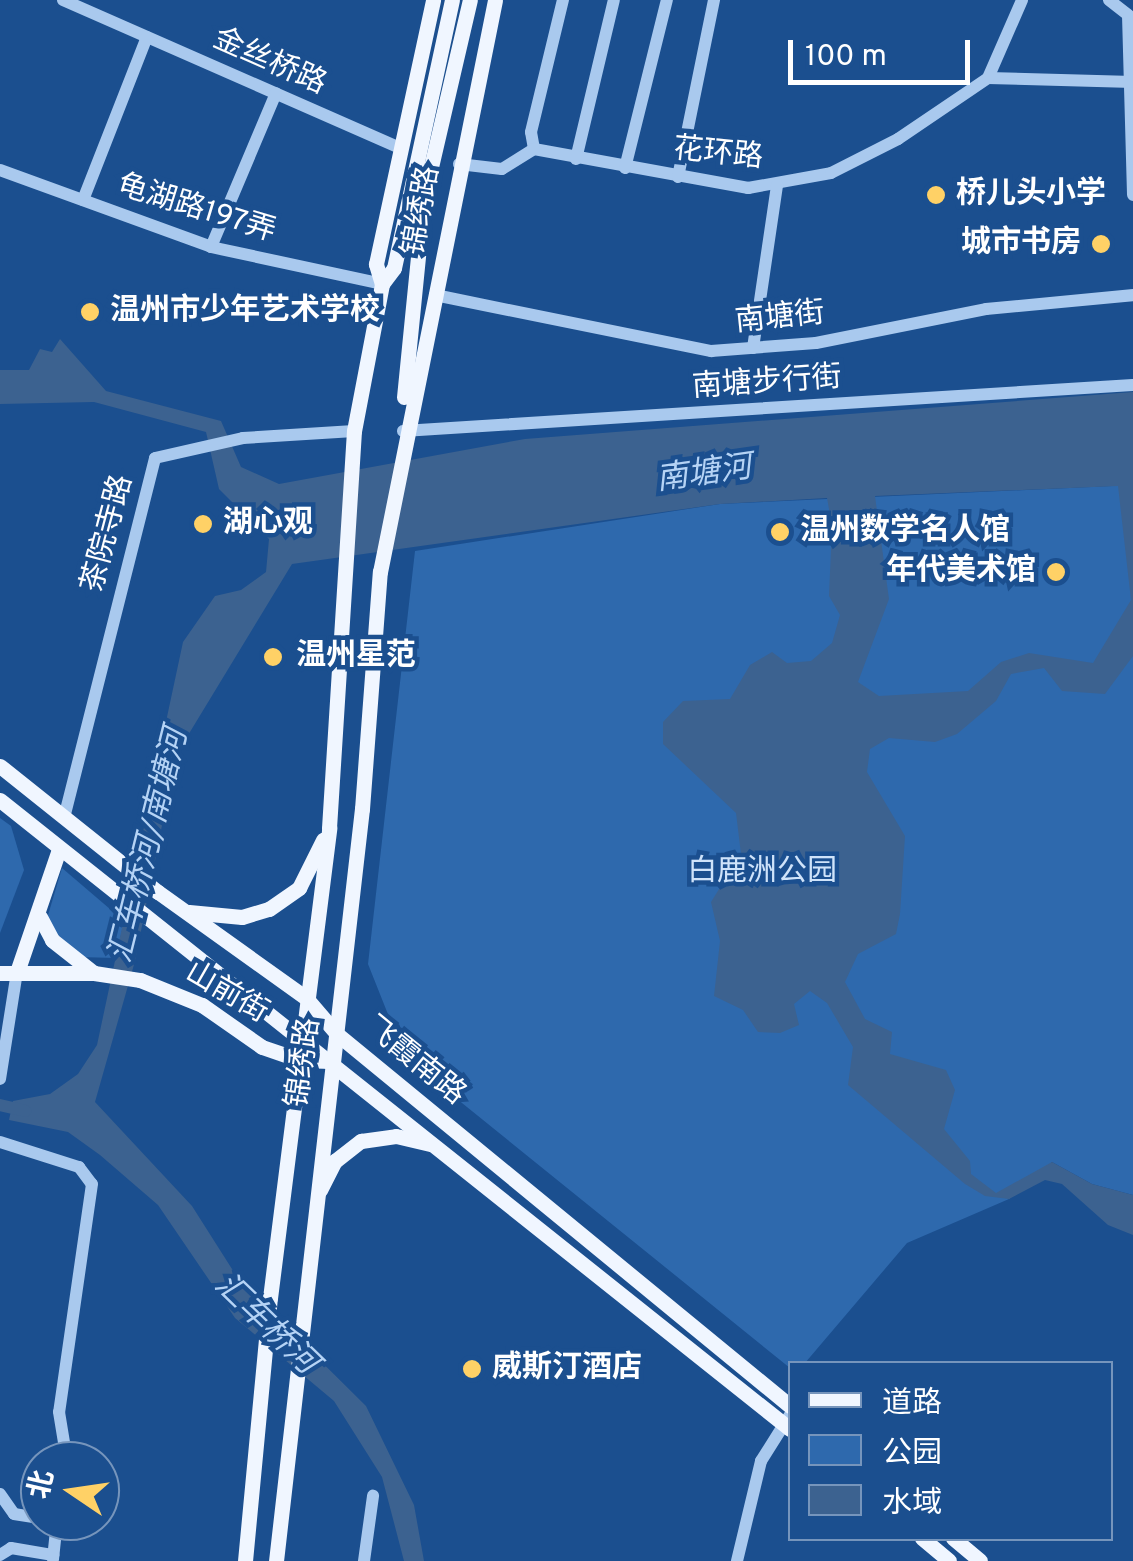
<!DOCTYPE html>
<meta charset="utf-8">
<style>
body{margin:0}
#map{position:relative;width:1133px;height:1561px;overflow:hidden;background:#1b4f8f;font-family:Overpass,"Noto Sans SC",sans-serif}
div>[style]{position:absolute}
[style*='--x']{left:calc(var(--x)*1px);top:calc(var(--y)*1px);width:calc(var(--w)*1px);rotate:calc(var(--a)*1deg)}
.green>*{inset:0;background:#2e69ad}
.water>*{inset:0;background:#3c6290}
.canal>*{height:12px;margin:-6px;padding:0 6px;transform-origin:6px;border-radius:6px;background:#3c6290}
.minor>*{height:12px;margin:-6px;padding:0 6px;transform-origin:6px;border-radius:6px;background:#a9c9ee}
.major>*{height:15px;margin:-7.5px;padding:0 7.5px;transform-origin:7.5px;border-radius:7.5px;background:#f0f6ff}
.dots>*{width:28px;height:28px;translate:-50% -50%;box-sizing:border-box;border:5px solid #1b4f8f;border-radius:50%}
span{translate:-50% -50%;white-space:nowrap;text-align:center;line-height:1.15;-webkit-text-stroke:9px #1b4f8f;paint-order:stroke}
.street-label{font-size:30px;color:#fff}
.poi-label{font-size:30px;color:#fff;font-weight:700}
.left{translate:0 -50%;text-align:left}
.right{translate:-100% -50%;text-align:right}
.park-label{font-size:30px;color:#cfe3fa}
.water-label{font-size:32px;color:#b5d3f5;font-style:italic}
.legend{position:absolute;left:788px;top:1361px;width:325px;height:180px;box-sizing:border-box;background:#1b4f8f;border:2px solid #7695bc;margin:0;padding:12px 18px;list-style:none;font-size:30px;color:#fff}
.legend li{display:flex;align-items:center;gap:20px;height:50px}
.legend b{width:50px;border:2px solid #7695bc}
.north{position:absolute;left:20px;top:1441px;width:100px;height:100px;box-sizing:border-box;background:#1b4f8f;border:2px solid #7695bc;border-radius:50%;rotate:283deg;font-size:28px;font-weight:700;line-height:40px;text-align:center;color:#fff}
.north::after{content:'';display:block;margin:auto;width:35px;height:45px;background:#ffd166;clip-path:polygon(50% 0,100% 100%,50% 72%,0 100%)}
.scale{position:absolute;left:788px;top:40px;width:182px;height:45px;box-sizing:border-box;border:5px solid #fff;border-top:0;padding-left:12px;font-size:30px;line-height:35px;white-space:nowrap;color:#fff;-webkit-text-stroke:8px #1b4f8f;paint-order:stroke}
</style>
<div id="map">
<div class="green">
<i style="clip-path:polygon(1133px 485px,1133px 1195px,1092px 1184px,1052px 1162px,1009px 1199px,907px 1243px,805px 1363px,790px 1368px,405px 1057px,368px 964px,415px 551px,720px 504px)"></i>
<i style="clip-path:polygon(0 818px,11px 826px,24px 870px,0 933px)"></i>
<i style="clip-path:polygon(62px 868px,124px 921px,116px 958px,78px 957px,46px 922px)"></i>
</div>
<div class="water">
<i style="clip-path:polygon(evenodd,60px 339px,106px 391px,221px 421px,241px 467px,279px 484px,525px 439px,1133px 392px,1133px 656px,1105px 694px,1062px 691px,1044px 668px,1011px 674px,996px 701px,957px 734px,935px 742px,889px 738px,870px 749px,867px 772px,905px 836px,900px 914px,896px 934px,858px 954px,845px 982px,865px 1019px,892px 1032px,890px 1054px,946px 1070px,955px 1090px,944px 1129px,970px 1161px,971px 1174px,996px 1193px,1052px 1162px,1092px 1184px,1133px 1195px,1133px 1235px,1108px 1225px,1062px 1184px,1045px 1180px,1009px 1199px,985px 1196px,965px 1184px,848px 1085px,853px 1047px,827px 1003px,810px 991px,794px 1004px,799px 1025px,780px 1033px,758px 1032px,743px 1010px,714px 996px,720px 941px,711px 902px,741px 854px,736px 813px,663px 744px,663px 722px,683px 701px,730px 699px,750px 665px,772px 652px,787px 663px,811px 661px,832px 643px,840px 615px,829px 596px,832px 526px,827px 498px,720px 504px,292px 564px,176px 755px,135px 961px,95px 1102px,192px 1206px,239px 1280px,366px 1406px,414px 1505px,424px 1561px,404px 1561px,382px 1477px,334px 1401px,235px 1318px,158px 1205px,100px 1155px,68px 1132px,9px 1120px,13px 1101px,50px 1094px,78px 1074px,97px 1045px,183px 642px,215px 596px,241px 590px,266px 572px,269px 539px,219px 489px,206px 432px,94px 402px,0 404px,0 370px,29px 370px,40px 349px,52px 352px,60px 339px,1118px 486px,1131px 600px,1093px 663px,1029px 653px,1001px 662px,968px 691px,879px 696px,858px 682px,889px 599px,875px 496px,1118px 486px)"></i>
</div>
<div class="canal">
<i style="--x:0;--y:1105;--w:26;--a:13"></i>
</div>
<div class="minor">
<i style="--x:63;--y:0;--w:368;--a:23.7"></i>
<i style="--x:1109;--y:0;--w:24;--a:38"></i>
<i style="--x:1128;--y:15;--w:180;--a:88.4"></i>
<i style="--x:988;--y:78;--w:145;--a:1.6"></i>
<i style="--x:534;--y:149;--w:17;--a:-100"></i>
<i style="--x:531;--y:132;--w:136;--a:-76.4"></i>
<i style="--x:576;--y:159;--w:163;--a:-76.6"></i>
<i style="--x:459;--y:164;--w:43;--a:6.6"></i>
<i style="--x:502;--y:169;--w:38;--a:-32"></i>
<i style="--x:534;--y:149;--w:218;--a:10.3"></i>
<i style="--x:748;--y:188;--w:84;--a:-10.2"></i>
<i style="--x:831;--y:173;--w:75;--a:-26.9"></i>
<i style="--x:898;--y:139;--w:109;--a:-34.1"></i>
<i style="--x:988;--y:78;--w:85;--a:-66.4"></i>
<i style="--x:625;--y:168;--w:173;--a:-76"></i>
<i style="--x:0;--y:170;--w:225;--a:20"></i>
<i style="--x:211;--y:247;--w:175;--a:12.2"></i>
<i style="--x:678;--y:177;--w:181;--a:-78.5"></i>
<i style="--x:83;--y:200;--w:175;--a:-68.6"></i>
<i style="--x:211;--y:247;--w:167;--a:-67.1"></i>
<i style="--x:435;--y:295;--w:282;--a:11.5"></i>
<i style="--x:711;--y:351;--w:105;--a:-4.4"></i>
<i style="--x:816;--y:343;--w:173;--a:-11.3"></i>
<i style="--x:986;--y:309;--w:148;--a:-5.4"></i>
<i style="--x:753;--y:348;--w:165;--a:-81.6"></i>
<i style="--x:403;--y:431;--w:731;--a:-3.61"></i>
<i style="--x:64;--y:818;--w:371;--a:-75.8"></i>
<i style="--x:155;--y:458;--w:90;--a:-12.8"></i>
<i style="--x:243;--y:438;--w:111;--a:-3.6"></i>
<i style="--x:0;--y:1079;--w:108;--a:-81"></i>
<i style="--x:0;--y:1142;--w:83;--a:17.6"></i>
<i style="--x:79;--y:1167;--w:21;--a:53"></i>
<i style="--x:92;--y:1184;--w:230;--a:98.2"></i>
<i style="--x:59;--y:1412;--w:50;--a:80.7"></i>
<i style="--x:0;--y:1494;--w:24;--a:55"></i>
<i style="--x:14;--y:1514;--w:26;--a:9"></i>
<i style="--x:0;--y:1555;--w:13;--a:-32"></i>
<i style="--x:11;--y:1548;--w:43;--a:9.5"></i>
<i style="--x:53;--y:1559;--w:38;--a:-84"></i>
<i style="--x:364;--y:1561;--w:66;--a:-82.1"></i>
<i style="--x:737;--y:1561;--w:103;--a:-76.5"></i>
<i style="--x:761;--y:1461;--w:54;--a:-57.8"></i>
</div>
<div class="major">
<i style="--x:382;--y:284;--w:20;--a:-53"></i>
<i style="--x:394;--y:268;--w:274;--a:-77.8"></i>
<i style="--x:404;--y:397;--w:201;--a:-84.3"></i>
<i style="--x:424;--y:197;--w:202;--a:-76.9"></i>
<i style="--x:0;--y:766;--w:202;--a:38.6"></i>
<i style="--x:158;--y:892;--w:182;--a:35.6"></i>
<i style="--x:306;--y:998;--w:48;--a:49.3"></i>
<i style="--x:337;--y:1034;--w:586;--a:39.39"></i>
<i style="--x:0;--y:800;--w:1010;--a:38.53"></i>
<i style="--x:189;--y:912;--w:53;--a:5.4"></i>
<i style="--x:242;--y:917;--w:28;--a:-17"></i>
<i style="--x:269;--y:909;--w:37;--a:-35"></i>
<i style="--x:299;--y:888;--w:54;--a:-63.4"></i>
<i style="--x:40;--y:917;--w:26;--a:62"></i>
<i style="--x:52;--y:940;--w:53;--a:38.2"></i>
<i style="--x:17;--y:972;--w:130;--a:-71.1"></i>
<i style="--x:0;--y:973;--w:94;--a:0"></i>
<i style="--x:94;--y:973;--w:47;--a:8.7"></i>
<i style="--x:140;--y:980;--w:67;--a:22"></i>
<i style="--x:202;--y:1005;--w:73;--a:35"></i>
<i style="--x:262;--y:1047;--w:39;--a:19"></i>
<i style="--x:299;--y:1060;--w:32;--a:2"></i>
<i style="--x:320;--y:1190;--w:33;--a:-63"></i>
<i style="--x:335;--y:1161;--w:33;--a:-38"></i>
<i style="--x:361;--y:1141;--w:35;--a:-8"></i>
<i style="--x:396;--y:1136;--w:36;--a:13"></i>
<i style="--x:922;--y:1538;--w:35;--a:40"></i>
<i style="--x:953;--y:1538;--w:35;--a:40"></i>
<i style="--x:245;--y:1561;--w:264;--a:-84.6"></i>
<i style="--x:270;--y:1298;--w:474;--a:-82.8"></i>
<i style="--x:329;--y:828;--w:398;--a:-86.4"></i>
<i style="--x:354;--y:431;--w:150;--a:-79.2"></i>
<i style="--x:382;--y:284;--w:21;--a:-107"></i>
<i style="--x:376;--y:264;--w:270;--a:-77.8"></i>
<i style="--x:276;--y:1561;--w:757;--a:-83.48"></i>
<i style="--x:362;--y:809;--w:238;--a:-85.7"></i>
<i style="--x:380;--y:572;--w:583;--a:-78.63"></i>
</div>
<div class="dots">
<i style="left:936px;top:195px;background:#ffd166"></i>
<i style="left:1101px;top:244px;background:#ffd166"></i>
<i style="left:90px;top:312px;background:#ffd166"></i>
<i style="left:203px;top:524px;background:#ffd166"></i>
<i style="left:780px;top:532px;background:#ffd166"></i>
<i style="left:1056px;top:572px;background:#ffd166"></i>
<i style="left:273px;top:657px;background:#ffd166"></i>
<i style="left:472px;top:1369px;background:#ffd166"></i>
</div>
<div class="street-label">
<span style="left:269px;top:63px;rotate:24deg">金丝桥路</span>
<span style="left:718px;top:155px;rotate:6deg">花环路</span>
<span style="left:196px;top:210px;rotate:17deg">龟湖路197弄</span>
<span style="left:423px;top:211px;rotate:-80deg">锦绣路</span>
<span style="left:780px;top:319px;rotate:-6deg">南塘街</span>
<span style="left:767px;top:384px;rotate:-4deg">南塘步行街</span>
<span style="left:109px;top:534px;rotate:-75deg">茶院寺路</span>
<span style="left:226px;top:994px;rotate:30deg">山前街</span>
<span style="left:414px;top:1062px;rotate:39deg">飞霞南路</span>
<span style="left:305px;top:1063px;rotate:-82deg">锦绣路</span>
</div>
<div class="poi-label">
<span class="left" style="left:956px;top:195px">桥儿头小学</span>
<span class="right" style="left:1081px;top:244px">城市书房</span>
<span class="left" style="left:110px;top:312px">温州市少年艺术学校</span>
<span class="left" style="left:223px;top:524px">湖心观</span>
<span class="left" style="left:800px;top:532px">温州数学名人馆</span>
<span class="right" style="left:1036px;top:572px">年代美术馆</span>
<span class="left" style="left:296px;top:657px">温州星范</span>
<span class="left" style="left:492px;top:1369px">威斯汀酒店</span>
</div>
<div class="park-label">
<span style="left:762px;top:873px">白鹿洲公园</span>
</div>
<div class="water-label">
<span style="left:704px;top:475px;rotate:-8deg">南塘河</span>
<span style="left:150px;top:846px;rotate:-76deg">汇车桥河/南塘河</span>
<span style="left:265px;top:1325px;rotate:44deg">汇车桥河</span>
</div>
<ul class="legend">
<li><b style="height:12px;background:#f0f6ff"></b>道路</li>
<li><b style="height:28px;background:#2e69ad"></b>公园</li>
<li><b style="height:28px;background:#3c6290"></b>水域</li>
</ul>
<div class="north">北</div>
<div class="scale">100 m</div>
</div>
